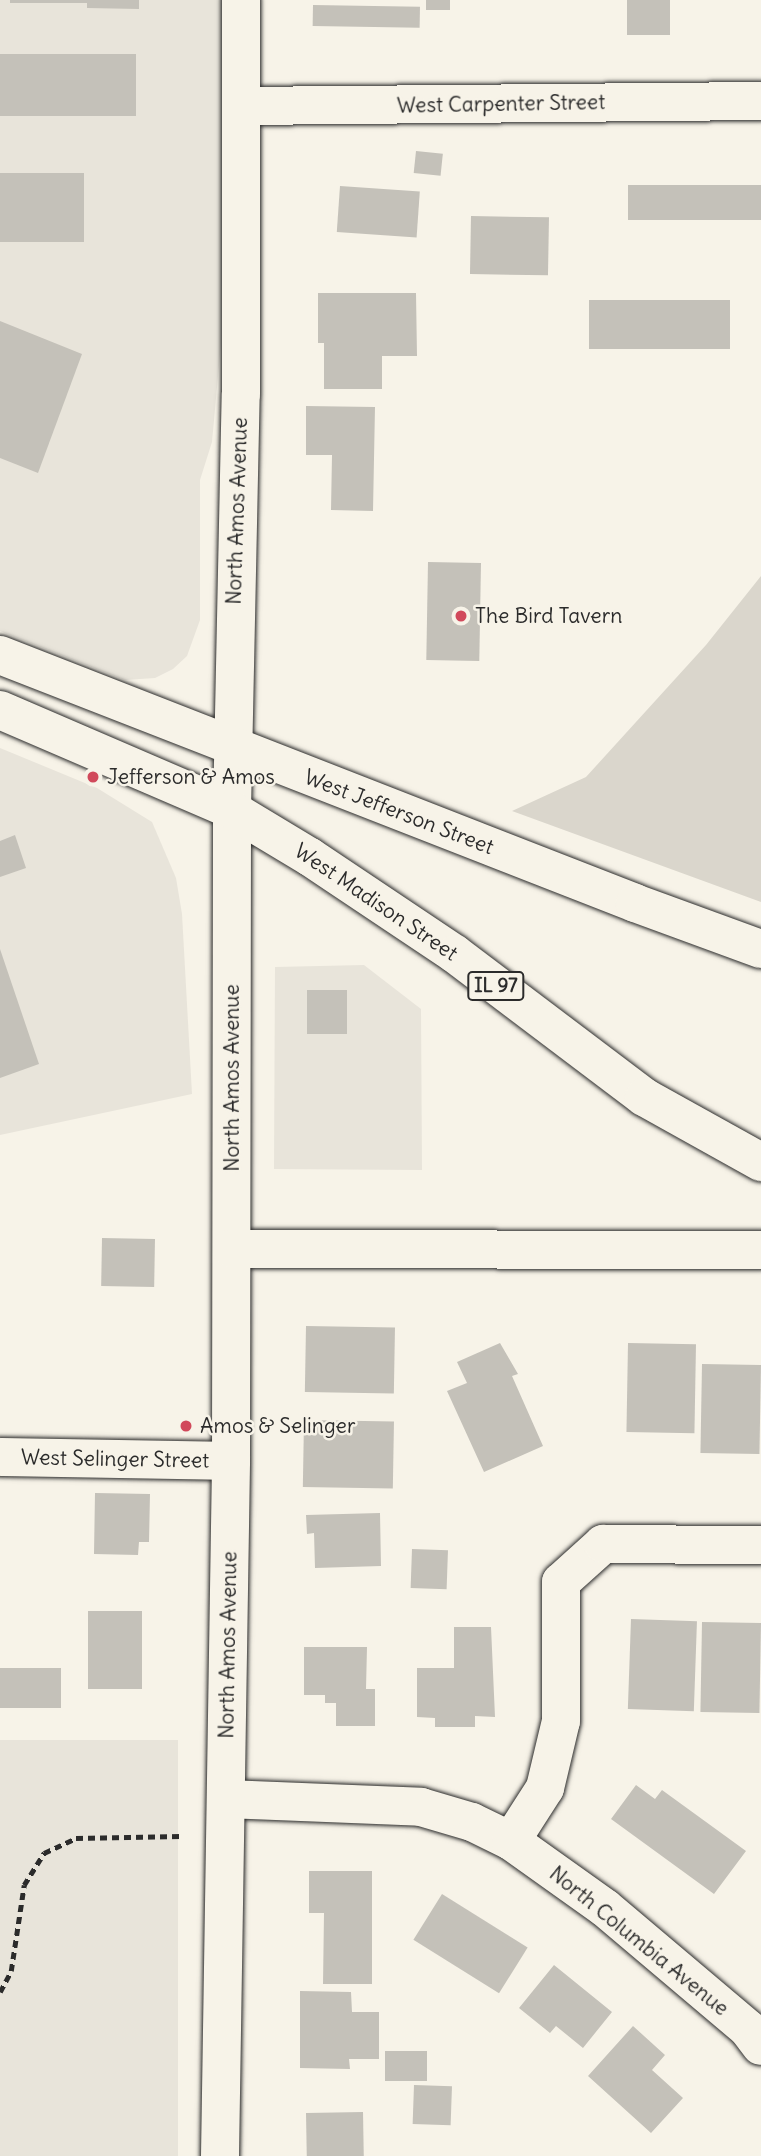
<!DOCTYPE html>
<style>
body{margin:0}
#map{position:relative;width:761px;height:2156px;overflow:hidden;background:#f7f3e8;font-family:Delius,sans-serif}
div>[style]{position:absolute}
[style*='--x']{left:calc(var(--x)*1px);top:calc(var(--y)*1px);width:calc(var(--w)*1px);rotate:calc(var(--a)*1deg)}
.built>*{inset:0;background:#e8e4da;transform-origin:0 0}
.green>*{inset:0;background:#dad6cc}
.building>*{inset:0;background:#c4c1b9;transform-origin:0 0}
.path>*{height:4.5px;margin-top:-2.25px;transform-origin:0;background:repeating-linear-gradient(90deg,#2b2b2b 0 7px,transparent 0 12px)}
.roads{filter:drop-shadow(0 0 2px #2b2b2b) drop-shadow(0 0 2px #2b2b2b)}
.street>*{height:38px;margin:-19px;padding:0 19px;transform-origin:19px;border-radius:19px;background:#f7f3e8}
.primary>*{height:38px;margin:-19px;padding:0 19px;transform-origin:19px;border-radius:19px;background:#f7f3e8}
.dots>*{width:19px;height:19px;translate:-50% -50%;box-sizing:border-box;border:4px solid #f7f3e8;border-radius:50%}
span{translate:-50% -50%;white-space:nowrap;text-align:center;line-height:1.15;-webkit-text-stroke:5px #f7f3e8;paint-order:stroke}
.shield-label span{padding:2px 5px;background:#f7f3e8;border:2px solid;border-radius:5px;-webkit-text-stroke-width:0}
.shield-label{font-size:19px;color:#2b2b2b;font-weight:700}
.street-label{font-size:21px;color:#2b2b2b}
.poi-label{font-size:21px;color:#2b2b2b}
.left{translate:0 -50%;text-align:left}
</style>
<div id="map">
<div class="built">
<i style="clip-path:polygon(0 0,226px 0,221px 343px,212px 442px,200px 480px,200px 620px,187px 656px,173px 669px,155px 678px,125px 680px,0 631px)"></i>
<i style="clip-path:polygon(0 748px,97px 788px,152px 822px,176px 878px,182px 914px,192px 1094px,0 1135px)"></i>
<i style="clip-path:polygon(364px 965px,421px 1009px,422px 1170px,274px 1169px,275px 967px)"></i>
<i style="left:0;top:1740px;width:178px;height:416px"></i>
</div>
<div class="green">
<i style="clip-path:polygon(761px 576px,761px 902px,512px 811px,586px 777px,706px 645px)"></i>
</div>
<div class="building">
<i style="clip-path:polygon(10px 0,139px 0,139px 9px,87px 8px,87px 3px,10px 3px)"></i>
<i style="left:426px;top:0;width:24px;height:10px"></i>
<i style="left:627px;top:0;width:43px;height:35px"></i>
<i style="left:313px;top:5px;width:107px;height:21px;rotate:1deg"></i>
<i style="left:0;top:54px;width:136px;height:62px"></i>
<i style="left:416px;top:151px;width:27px;height:22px;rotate:6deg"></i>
<i style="left:0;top:173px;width:84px;height:69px"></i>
<i style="left:628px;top:185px;width:133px;height:35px"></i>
<i style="left:340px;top:186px;width:80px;height:46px;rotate:4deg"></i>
<i style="left:471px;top:216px;width:78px;height:58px;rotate:1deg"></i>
<i style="clip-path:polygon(318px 293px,416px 293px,417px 356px,382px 356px,382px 389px,324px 389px,324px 343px,318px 343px)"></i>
<i style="left:589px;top:300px;width:141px;height:49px"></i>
<i style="clip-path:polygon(0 321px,82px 354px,38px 473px,0 458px)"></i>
<i style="clip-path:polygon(306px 406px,375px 407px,373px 511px,331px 510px,332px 455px,306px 455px)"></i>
<i style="left:428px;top:562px;width:53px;height:98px;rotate:1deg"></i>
<i style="clip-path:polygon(15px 835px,26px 868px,0 877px,0 841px)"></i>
<i style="clip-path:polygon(0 949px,39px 1064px,0 1078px)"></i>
<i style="left:307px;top:990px;width:40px;height:44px"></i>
<i style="left:102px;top:1238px;width:53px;height:48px;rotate:1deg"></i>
<i style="left:306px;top:1326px;width:89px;height:66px;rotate:1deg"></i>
<i style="clip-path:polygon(500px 1343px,518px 1374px,512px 1376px,543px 1446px,484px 1472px,447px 1391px,467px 1383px,457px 1362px)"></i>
<i style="left:628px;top:1343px;width:68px;height:89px;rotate:1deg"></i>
<i style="left:702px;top:1364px;width:59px;height:89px;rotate:1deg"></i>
<i style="left:304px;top:1420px;width:90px;height:67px;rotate:1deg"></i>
<i style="clip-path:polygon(95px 1493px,150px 1494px,149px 1542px,139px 1542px,138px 1555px,94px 1554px)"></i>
<i style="clip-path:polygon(380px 1513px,381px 1566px,315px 1568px,314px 1533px,307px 1534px,306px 1515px)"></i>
<i style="left:412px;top:1549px;width:36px;height:39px;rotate:2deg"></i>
<i style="left:88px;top:1611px;width:54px;height:78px"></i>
<i style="left:631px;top:1619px;width:66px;height:90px;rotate:2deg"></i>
<i style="left:702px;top:1622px;width:59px;height:90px;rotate:1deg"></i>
<i style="clip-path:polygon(454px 1627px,491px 1627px,495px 1717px,475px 1716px,475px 1727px,435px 1727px,435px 1718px,417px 1717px,417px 1668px,454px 1668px)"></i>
<i style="clip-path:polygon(304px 1647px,367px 1647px,366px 1689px,375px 1689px,375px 1726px,336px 1726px,336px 1703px,325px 1703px,325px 1695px,304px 1695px)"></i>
<i style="left:61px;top:1668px;width:40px;height:61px;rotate:90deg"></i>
<i style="clip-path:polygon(636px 1785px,655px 1799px,662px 1790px,746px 1851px,714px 1894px,611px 1819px)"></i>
<i style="clip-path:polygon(309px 1871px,372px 1871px,372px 1984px,323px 1984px,324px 1913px,309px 1913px)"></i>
<i style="left:442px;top:1894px;width:101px;height:54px;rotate:32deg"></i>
<i style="clip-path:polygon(554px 1965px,612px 2012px,583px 2048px,556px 2026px,550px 2033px,519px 2008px)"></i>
<i style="clip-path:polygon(300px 1991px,351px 1992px,352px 2012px,379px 2012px,379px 2059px,349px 2059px,350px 2069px,300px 2068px)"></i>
<i style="clip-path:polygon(633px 2026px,665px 2055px,652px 2070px,683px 2098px,651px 2133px,588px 2076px)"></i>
<i style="left:427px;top:2051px;width:30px;height:42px;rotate:90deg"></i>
<i style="left:414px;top:2085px;width:38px;height:39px;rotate:2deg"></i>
<i style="left:363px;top:2112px;width:44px;height:57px;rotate:89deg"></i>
</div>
<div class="path">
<i style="--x:0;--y:1992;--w:24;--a:-62"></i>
<i style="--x:11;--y:1971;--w:87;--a:-81.4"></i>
<i style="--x:24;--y:1885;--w:38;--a:-58"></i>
<i style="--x:44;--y:1853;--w:35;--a:-25"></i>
<i style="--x:76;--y:1838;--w:105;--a:-1.1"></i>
</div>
<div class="roads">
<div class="street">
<i style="--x:242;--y:106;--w:519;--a:-0.55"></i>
<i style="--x:0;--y:1457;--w:231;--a:1"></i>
<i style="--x:226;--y:1799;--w:195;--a:2.3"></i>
<i style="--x:421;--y:1807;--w:53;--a:16.4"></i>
<i style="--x:472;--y:1822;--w:43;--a:26"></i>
<i style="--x:511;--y:1841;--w:115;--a:35.5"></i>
<i style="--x:605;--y:1908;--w:187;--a:40.2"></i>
<i style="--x:748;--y:2029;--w:21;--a:53"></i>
<i style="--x:511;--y:1841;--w:63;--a:-57.3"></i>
<i style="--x:545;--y:1788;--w:69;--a:-76.6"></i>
<i style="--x:561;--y:1721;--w:139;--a:-90"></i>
<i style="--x:561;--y:1582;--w:57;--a:-42.1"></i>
<i style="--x:603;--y:1544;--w:158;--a:0.4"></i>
<i style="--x:220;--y:2156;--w:695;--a:-89.09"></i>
<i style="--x:231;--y:1461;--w:651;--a:-89.91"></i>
<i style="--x:232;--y:810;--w:416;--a:-88.8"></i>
<i style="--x:241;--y:394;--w:394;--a:-90"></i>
</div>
<div class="primary">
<i style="--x:0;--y:655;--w:682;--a:21.33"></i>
<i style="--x:635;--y:903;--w:134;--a:20.1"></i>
<i style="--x:0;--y:710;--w:253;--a:23.3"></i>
<i style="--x:232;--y:810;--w:91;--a:31.1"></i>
<i style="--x:310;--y:857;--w:174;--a:33.8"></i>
<i style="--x:455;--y:954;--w:237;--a:37.1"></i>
<i style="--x:644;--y:1097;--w:134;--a:29.1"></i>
<i style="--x:232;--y:1249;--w:529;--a:0.11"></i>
</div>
</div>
<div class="dots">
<i style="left:461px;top:616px;background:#d1495b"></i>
<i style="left:93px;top:777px;background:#d1495b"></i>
<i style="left:186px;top:1426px;background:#d1495b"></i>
</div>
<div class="shield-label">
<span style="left:496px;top:986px">IL 97</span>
</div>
<div class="street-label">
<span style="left:501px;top:104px;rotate:-1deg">West Carpenter Street</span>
<span style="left:237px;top:511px;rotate:-88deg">North Amos Avenue</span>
<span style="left:399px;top:812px;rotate:21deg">West Jefferson Street</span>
<span style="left:376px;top:902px;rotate:34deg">West Madison Street</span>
<span style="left:232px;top:1078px;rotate:-90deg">North Amos Avenue</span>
<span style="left:115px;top:1459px;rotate:1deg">West Selinger Street</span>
<span style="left:228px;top:1645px;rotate:-89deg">North Amos Avenue</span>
<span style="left:639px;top:1941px;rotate:39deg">North Columbia Avenue</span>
</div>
<div class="poi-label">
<span class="left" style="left:475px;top:616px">The Bird Tavern</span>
<span class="left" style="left:107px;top:777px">Jefferson &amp; Amos</span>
<span class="left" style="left:200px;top:1426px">Amos &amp; Selinger</span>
</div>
</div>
